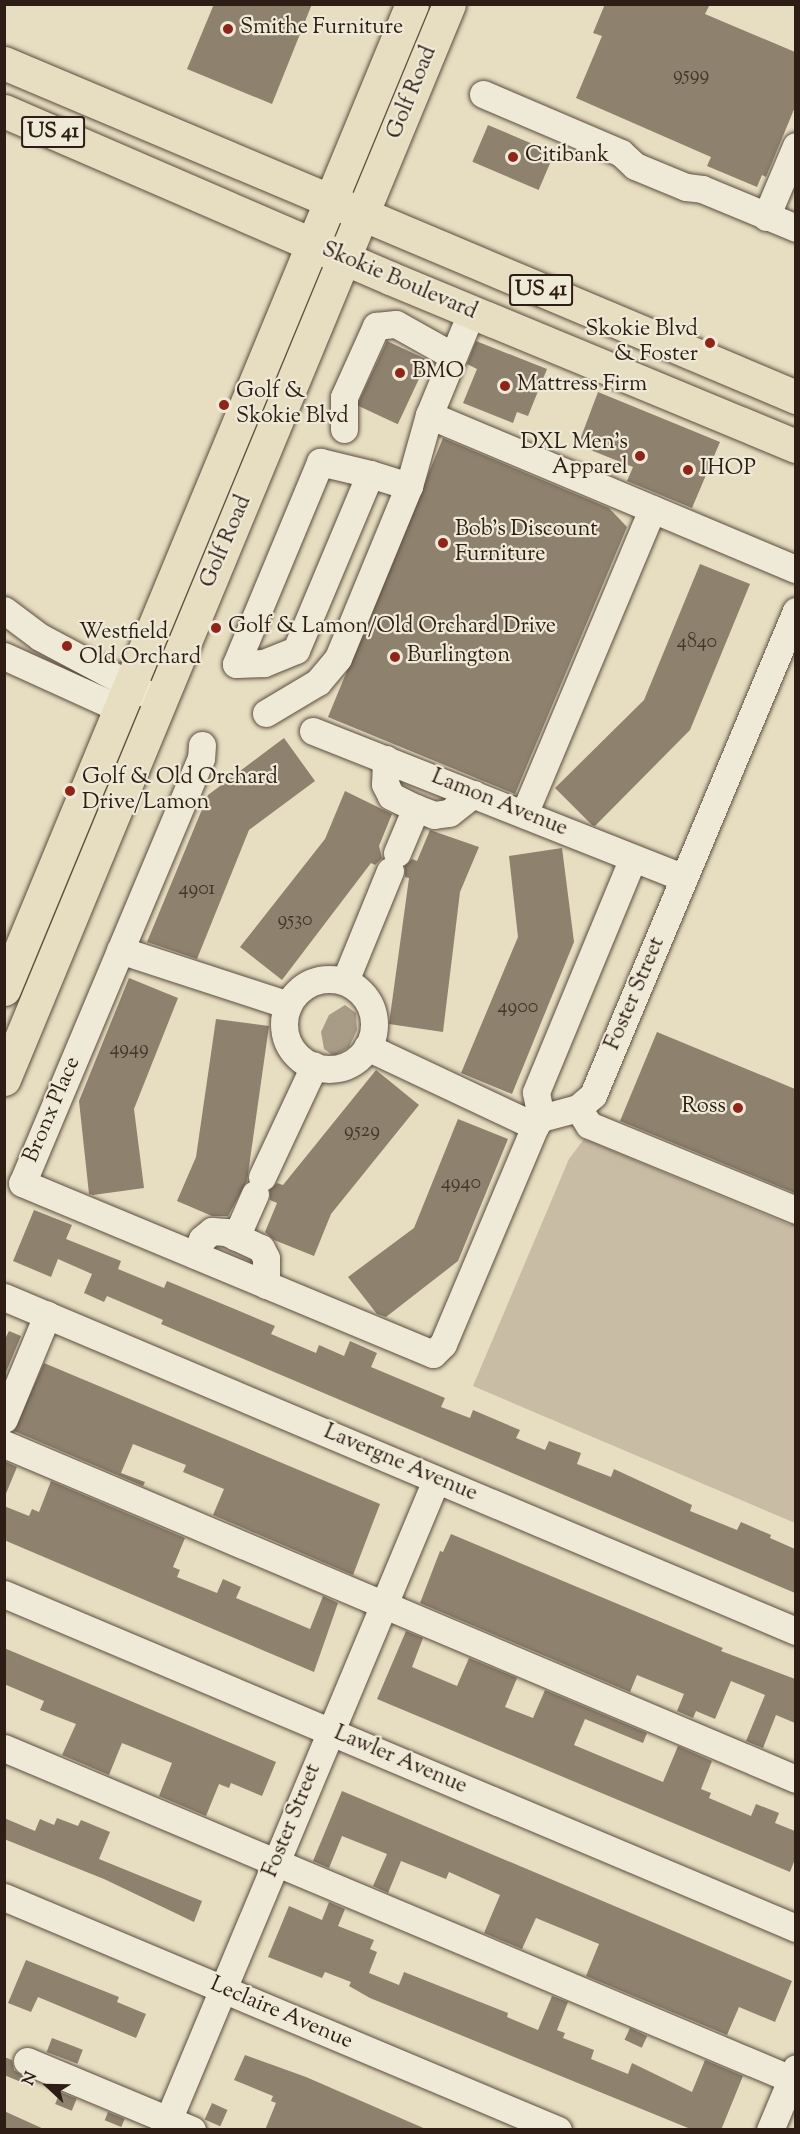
<!DOCTYPE html>
<style>
body{margin:0}
#map{position:relative;width:800px;height:2134px;overflow:hidden;background:#e7ddc1;font-family:"Sorts Mill Goudy",serif}
div>[style]{position:absolute}
[style*='--x']{left:calc(var(--x)*1px);top:calc(var(--y)*1px);width:calc(var(--w)*1px);rotate:calc(var(--a)*1deg)}
.green>*{inset:0;background:#c8bca4}
.water>*{inset:0;background:#a89c86}
.building>*{inset:0;background:#8e816e;transform-origin:0 0}
.roads{filter:drop-shadow(0 0 2px #5c4d3f) drop-shadow(0 0 2px #5c4d3f)}
.minor>*{height:27px;margin:-13.5px;padding:0 13.5px;transform-origin:13.5px;border-radius:13.5px;background:#efe9d7}
.minor>.ring{margin:-13.5px;padding:0;box-sizing:content-box;background:none;border:27px solid #efe9d7;border-radius:50%}
.major>*{height:33px;margin:-16.5px;padding:0 16.5px;transform-origin:16.5px;border-radius:16.5px;background:#e7ddc1}
.dots>*{width:16px;height:16px;translate:-50% -50%;box-sizing:border-box;border:3px solid #efe9d7;border-radius:50%}
span{translate:-50% -50%;white-space:nowrap;text-align:center;line-height:1.15;-webkit-text-stroke:4.5px #efe9d7;paint-order:stroke}
.number-label{font-size:20px;color:#46362a}
.number-label span{-webkit-text-stroke-width:0}
.shield-label span{padding:2px 4px;background:#efe9d7;border:2px solid;border-radius:4px;-webkit-text-stroke-width:0}
.shield-label{font-size:21px;color:#2e1d14;font-weight:700}
.poi-label{font-size:22px;color:#2e1d14}
.left{translate:0 -50%;text-align:left}
.right{translate:-100% -50%;text-align:right}
.street-label{font-size:22px;color:#2e1d14}
.frame{position:absolute;inset:0;border:6px solid #2e1d14;pointer-events:none}
.north{position:absolute;left:18px;top:2056px;width:60px;height:60px;-webkit-text-stroke:4px #efe9d7;paint-order:stroke;rotate:292deg;font-size:16px;font-weight:700;line-height:24px;text-align:center;color:#2e1d14}
.north::after{content:'';display:block;margin:auto;width:21px;height:27px;background:#2e1d14;clip-path:polygon(50% 0,100% 100%,50% 72%,0 100%)}
</style>
<div id="map">
<div class="green">
<i style="clip-path:polygon(584px 1139px,790px 1225px,795px 1220px,795px 1523px,473px 1386px,569px 1159px)"></i>
</div>
<div class="water">
<i style="clip-path:polygon(345px 1005px,356px 1013px,357px 1030px,349px 1047px,334px 1056px,324px 1049px,321px 1032px,329px 1015px)"></i>
</div>
<div class="building">
<i style="clip-path:polygon(214px 4px,312px 4px,272px 104px,187px 69px)"></i>
<i style="clip-path:polygon(605px 4px,710px 4px,705px 14px,795px 52px,795px 107px,766px 177px,762px 175px,757px 187px,707px 166px,711px 157px,576px 98px,602px 36px,593px 33px)"></i>
<i style="left:488px;top:125px;width:72px;height:40px;rotate:23deg"></i>
<i style="left:387px;top:341px;width:45px;height:71px;rotate:25deg"></i>
<i style="clip-path:polygon(476px 341px,547px 369px,528px 416px,517px 412px,513px 423px,463px 403px,477px 369px,467px 364px)"></i>
<i style="clip-path:polygon(598px 392px,720px 442px,692px 508px,627px 481px,633px 467px,578px 445px)"></i>
<i style="clip-path:polygon(443px 438px,609px 508px,627px 527px,515px 794px,328px 717px)"></i>
<i style="clip-path:polygon(700px 564px,750px 584px,690px 730px,595px 826px,592px 825px,555px 788px,644px 700px)"></i>
<i style="clip-path:polygon(284px 738px,315px 781px,249px 830px,197px 959px,147px 942px,208px 795px)"></i>
<i style="clip-path:polygon(345px 791px,392px 814px,379px 846px,382px 858px,375px 865px,371px 863px,282px 980px,240px 947px,325px 839px)"></i>
<i style="clip-path:polygon(430px 830px,479px 847px,460px 892px,443px 1032px,389px 1024px,409px 878px,405px 877px,405px 866px,412px 859px,417px 861px)"></i>
<i style="clip-path:polygon(562px 848px,574px 942px,512px 1094px,461px 1073px,518px 937px,509px 856px)"></i>
<i style="clip-path:polygon(129px 978px,178px 998px,134px 1109px,144px 1188px,93px 1195px,89px 1194px,79px 1101px)"></i>
<i style="clip-path:polygon(216px 1019px,269px 1026px,247px 1181px,228px 1216px,212px 1216px,177px 1201px,196px 1157px)"></i>
<i style="clip-path:polygon(657px 1032px,795px 1089px,795px 1193px,620px 1121px)"></i>
<i style="clip-path:polygon(376px 1070px,419px 1105px,331px 1214px,314px 1256px,274px 1240px,265px 1232px,277px 1203px,270px 1200px,270px 1190px,277px 1183px,283px 1185px)"></i>
<i style="clip-path:polygon(458px 1119px,508px 1139px,458px 1261px,386px 1317px,377px 1314px,348px 1277px,414px 1228px)"></i>
<i style="clip-path:polygon(34px 1210px,72px 1225px,66px 1239px,121px 1261px,118px 1269px,164px 1288px,167px 1281px,237px 1310px,275px 1326px,271px 1334px,316px 1353px,319px 1345px,344px 1356px,350px 1341px,377px 1353px,371px 1367px,445px 1398px,441px 1407px,470px 1418px,473px 1410px,520px 1430px,516px 1438px,545px 1450px,549px 1441px,581px 1453px,577px 1464px,611px 1477px,614px 1469px,692px 1505px,690px 1511px,737px 1530px,741px 1522px,771px 1535px,770px 1538px,795px 1549px,795px 1593px,161px 1324px,163px 1320px,107px 1296px,104px 1302px,84px 1293px,92px 1274px,58px 1259px,51px 1277px,13px 1261px)"></i>
<i style="clip-path:polygon(9px 1331px,21px 1336px,4px 1377px,4px 1341px)"></i>
<i style="clip-path:polygon(44px 1363px,380px 1504px,353px 1575px,213px 1515px,224px 1489px,183px 1472px,186px 1465px,133px 1444px,121px 1473px,145px 1482px,143px 1486px,14px 1431px)"></i>
<i style="clip-path:polygon(4px 1461px,17px 1467px,5px 1496px,4px 1496px)"></i>
<i style="clip-path:polygon(51px 1481px,185px 1538px,173px 1567px,180px 1570px,177px 1577px,217px 1593px,223px 1579px,241px 1587px,236px 1598px,310px 1629px,323px 1596px,338px 1603px,314px 1672px,4px 1540px,4px 1506px,29px 1516px,32px 1509px,39px 1512px)"></i>
<i style="clip-path:polygon(451px 1534px,723px 1648px,721px 1651px,795px 1679px,795px 1723px,776px 1715px,763px 1748px,746px 1741px,765px 1695px,731px 1681px,715px 1719px,696px 1711px,693px 1718px,677px 1711px,684px 1694px,637px 1675px,630px 1692px,420px 1603px,440px 1551px,443px 1552px)"></i>
<i style="clip-path:polygon(406px 1631px,423px 1638px,412px 1667px,457px 1686px,469px 1658px,517px 1678px,505px 1707px,533px 1718px,545px 1690px,647px 1733px,643px 1743px,585px 1719px,574px 1745px,605px 1758px,663px 1782px,678px 1746px,712px 1761px,701px 1789px,711px 1793px,709px 1798px,751px 1816px,756px 1804px,779px 1813px,775px 1823px,795px 1831px,795px 1859px,790px 1872px,377px 1699px)"></i>
<i style="clip-path:polygon(4px 1648px,276px 1762px,262px 1796px,231px 1783px,229px 1788px,219px 1784px,206px 1816px,159px 1796px,172px 1763px,122px 1743px,109px 1775px,62px 1755px,76px 1724px,40px 1710px,44px 1701px,4px 1684px)"></i>
<i style="clip-path:polygon(342px 1791px,792px 1981px,775px 2022px,739px 2007px,727px 2035px,586px 1976px,599px 1944px,536px 1918px,522px 1949px,484px 1933px,500px 1895px,449px 1872px,446px 1879px,401px 1861px,388px 1893px,373px 1886px,387px 1854px,342px 1836px,329px 1868px,313px 1861px)"></i>
<i style="clip-path:polygon(4px 1818px,35px 1831px,40px 1819px,54px 1825px,57px 1818px,78px 1826px,81px 1820px,110px 1832px,99px 1859px,202px 1901px,194px 1922px,104px 1879px,4px 1839px)"></i>
<i style="clip-path:polygon(329px 1902px,345px 1909px,338px 1926px,374px 1940px,370px 1949px,377px 1952px,369px 1973px,399px 1985px,404px 1972px,508px 2013px,507px 2017px,538px 2030px,552px 1996px,568px 2002px,557px 2030px,565px 2033px,563px 2038px,594px 2050px,591px 2059px,628px 2074px,632px 2063px,692px 2092px,705px 2060px,743px 2076px,721px 2130px,693px 2130px,370px 1998px,349px 1986px,351px 1982px,325px 1972px,322px 1978px,268px 1957px,289px 1906px,322px 1920px)"></i>
<i style="clip-path:polygon(26px 1960px,119px 1997px,117px 2002px,146px 2014px,136px 2038px,38px 1997px,31px 2012px,8px 2003px)"></i>
<i style="left:630px;top:2028px;width:19px;height:13px;rotate:25deg"></i>
<i style="left:52px;top:2038px;width:33px;height:15px;rotate:21deg"></i>
<i style="clip-path:polygon(245px 2055px,306px 2077px,428px 2130px,265px 2130px,276px 2103px,271px 2101px,273px 2096px,234px 2080px)"></i>
<i style="clip-path:polygon(4px 2057px,12px 2060px,14px 2070px,23px 2076px,21px 2082px,4px 2075px)"></i>
<i style="left:60px;top:2092px;width:18px;height:13px;rotate:22deg"></i>
<i style="left:212px;top:2103px;width:17px;height:18px;rotate:24deg"></i>
<i style="clip-path:polygon(4px 2111px,46px 2130px,4px 2130px)"></i>
<i style="left:108px;top:2112px;width:18px;height:9px;rotate:22deg"></i>
</div>
<div class="roads">
<div class="minor">
<i style="--x:483;--y:94;--w:150;--a:23.1"></i>
<i style="--x:621;--y:153;--w:19;--a:43"></i>
<i style="--x:635;--y:166;--w:55;--a:22.4"></i>
<i style="--x:686;--y:187;--w:16;--a:7"></i>
<i style="--x:702;--y:189;--w:102;--a:22.5"></i>
<i style="--x:766;--y:217;--w:77;--a:-67.1"></i>
<i style="--x:429;--y:415;--w:398;--a:22.8"></i>
<i style="--x:344;--y:429;--w:32;--a:-90"></i>
<i style="--x:344;--y:397;--w:78;--a:-65.7"></i>
<i style="--x:376;--y:326;--w:20;--a:-6"></i>
<i style="--x:396;--y:324;--w:65;--a:29.3"></i>
<i style="--x:370;--y:474;--w:191;--a:112.8"></i>
<i style="--x:296;--y:650;--w:35;--a:158"></i>
<i style="--x:264;--y:663;--w:28;--a:178"></i>
<i style="--x:236;--y:664;--w:219;--a:-67.4"></i>
<i style="--x:320;--y:462;--w:51;--a:13.5"></i>
<i style="--x:370;--y:474;--w:41;--a:17.1"></i>
<i style="--x:4;--y:610;--w:45;--a:36.9"></i>
<i style="--x:40;--y:637;--w:123;--a:28"></i>
<i style="--x:4;--y:656;--w:128;--a:24.4"></i>
<i style="--x:266;--y:713;--w:61;--a:-30.8"></i>
<i style="--x:318;--y:682;--w:31;--a:-50"></i>
<i style="--x:338;--y:658;--w:186;--a:-67.6"></i>
<i style="--x:409;--y:486;--w:74;--a:-74.3"></i>
<i style="--x:429;--y:415;--w:110;--a:-67.6"></i>
<i style="--x:313;--y:731;--w:399;--a:21.6"></i>
<i style="--x:202;--y:745;--w:13;--a:94"></i>
<i style="--x:201;--y:758;--w:461;--a:112.8"></i>
<i style="--x:22;--y:1183;--w:445;--a:22.6"></i>
<i style="--x:433;--y:1354;--w:14;--a:-45"></i>
<i style="--x:443;--y:1344;--w:237;--a:-67.1"></i>
<i style="--x:535;--y:1126;--w:10;--a:-53"></i>
<i style="--x:541;--y:1118;--w:38;--a:-15"></i>
<i style="--x:578;--y:1108;--w:20;--a:-41"></i>
<i style="--x:593;--y:1095;--w:525;--a:-67.25"></i>
<i style="--x:386;--y:759;--w:25;--a:92"></i>
<i style="--x:385;--y:784;--w:13;--a:63"></i>
<i style="--x:391;--y:796;--w:28;--a:26"></i>
<i style="--x:416;--y:808;--w:19;--a:21"></i>
<i style="--x:434;--y:815;--w:15;--a:-8"></i>
<i style="--x:449;--y:813;--w:31;--a:-38"></i>
<i style="--x:524;--y:814;--w:331;--a:-67.2"></i>
<i style="--x:397;--y:853;--w:49;--a:-67.1"></i>
<i style="--x:120;--y:950;--w:177;--a:18.1"></i>
<i class="ring" style="left:284px;top:979px;width:63px;height:63px"></i>
<i style="--x:345;--y:981;--w:119;--a:-67.8"></i>
<i style="--x:367;--y:1047;--w:186;--a:25.2"></i>
<i style="--x:578;--y:1108;--w:20;--a:57"></i>
<i style="--x:589;--y:1125;--w:224;--a:22.3"></i>
<i style="--x:541;--y:1118;--w:26;--a:-101"></i>
<i style="--x:536;--y:1092;--w:253;--a:-67.5"></i>
<i style="--x:262;--y:1177;--w:123;--a:-64.9"></i>
<i style="--x:236;--y:1237;--w:47;--a:-66.2"></i>
<i style="--x:195;--y:1255;--w:17;--a:-66"></i>
<i style="--x:202;--y:1239;--w:13;--a:-39"></i>
<i style="--x:212;--y:1231;--w:14;--a:4"></i>
<i style="--x:226;--y:1232;--w:38;--a:25"></i>
<i style="--x:261;--y:1248;--w:11;--a:63"></i>
<i style="--x:266;--y:1258;--w:27;--a:90"></i>
<i style="--x:4;--y:1297;--w:860;--a:22.87"></i>
<i style="--x:4;--y:1419;--w:113;--a:-67.5"></i>
<i style="--x:4;--y:1444;--w:860;--a:22.93"></i>
<i style="--x:4;--y:1594;--w:860;--a:22.87"></i>
<i style="--x:4;--y:1748;--w:854;--a:22.81"></i>
<i style="--x:4;--y:1897;--w:601;--a:22.81"></i>
<i style="--x:27;--y:2061;--w:179;--a:22.7"></i>
<i style="--x:164;--y:2130;--w:705;--a:-67.29"></i>
<i style="--x:770;--y:2130;--w:67;--a:-67.2"></i>
</div>
<div class="major">
<i style="--x:4;--y:63;--w:860;--a:22.87"></i>
<i style="--x:4;--y:111;--w:421;--a:23.4"></i>
<i style="--x:390;--y:278;--w:439;--a:22.5"></i>
<i style="--x:4;--y:989;--w:1066;--a:-67.5"></i>
<i style="--x:4;--y:1079;--w:1163;--a:-67.51"></i>
</div>
</div>
<div class="dots">
<i style="left:228px;top:29px;background:#8f2418"></i>
<i style="left:513px;top:157px;background:#8f2418"></i>
<i style="left:710px;top:343px;background:#8f2418"></i>
<i style="left:400px;top:373px;background:#8f2418"></i>
<i style="left:505px;top:386px;background:#8f2418"></i>
<i style="left:224px;top:405px;background:#8f2418"></i>
<i style="left:640px;top:456px;background:#8f2418"></i>
<i style="left:688px;top:470px;background:#8f2418"></i>
<i style="left:443px;top:543px;background:#8f2418"></i>
<i style="left:216px;top:628px;background:#8f2418"></i>
<i style="left:67px;top:646px;background:#8f2418"></i>
<i style="left:395px;top:657px;background:#8f2418"></i>
<i style="left:70px;top:791px;background:#8f2418"></i>
<i style="left:738px;top:1108px;background:#8f2418"></i>
</div>
<div class="number-label">
<span style="left:691px;top:75px">9599</span>
<span style="left:697px;top:642px">4840</span>
<span style="left:197px;top:889px">4901</span>
<span style="left:295px;top:920px">9530</span>
<span style="left:518px;top:1007px">4900</span>
<span style="left:129px;top:1049px">4949</span>
<span style="left:362px;top:1131px">9529</span>
<span style="left:461px;top:1183px">4940</span>
</div>
<div class="shield-label">
<span style="left:53px;top:132px">US 41</span>
<span style="left:541px;top:290px">US 41</span>
</div>
<div class="poi-label">
<span class="left" style="left:240px;top:29px">Smithe Furniture</span>
<span class="left" style="left:525px;top:157px">Citibank</span>
<span class="right" style="left:698px;top:343px">Skokie Blvd<br>&amp; Foster</span>
<span class="left" style="left:412px;top:373px">BMO</span>
<span class="left" style="left:517px;top:386px">Mattress Firm</span>
<span class="left" style="left:236px;top:405px">Golf &amp;<br>Skokie Blvd</span>
<span class="right" style="left:628px;top:456px">DXL Men's<br>Apparel</span>
<span class="left" style="left:700px;top:470px">IHOP</span>
<span class="left" style="left:455px;top:543px">Bob's Discount<br>Furniture</span>
<span class="left" style="left:228px;top:628px">Golf &amp; Lamon/Old Orchard Drive</span>
<span class="left" style="left:79px;top:646px">Westfield<br>Old Orchard</span>
<span class="left" style="left:407px;top:657px">Burlington</span>
<span class="left" style="left:82px;top:791px">Golf &amp; Old Orchard<br>Drive/Lamon</span>
<span class="right" style="left:726px;top:1108px">Ross</span>
</div>
<div class="street-label">
<span style="left:413px;top:93px;rotate:-68deg">Golf Road</span>
<span style="left:399px;top:282px;rotate:23deg">Skokie Boulevard</span>
<span style="left:227px;top:542px;rotate:-67deg">Golf Road</span>
<span style="left:499px;top:804px;rotate:22deg">Lamon Avenue</span>
<span style="left:636px;top:994px;rotate:-67deg">Foster Street</span>
<span style="left:53px;top:1110px;rotate:-67deg">Bronx Place</span>
<span style="left:400px;top:1464px;rotate:23deg">Lavergne Avenue</span>
<span style="left:400px;top:1761px;rotate:23deg">Lawler Avenue</span>
<span style="left:293px;top:1821px;rotate:-68deg">Foster Street</span>
<span style="left:281px;top:2014px;rotate:23deg">Leclaire Avenue</span>
</div>
<div class="frame"></div>
<div class="north">N</div>
</div>
